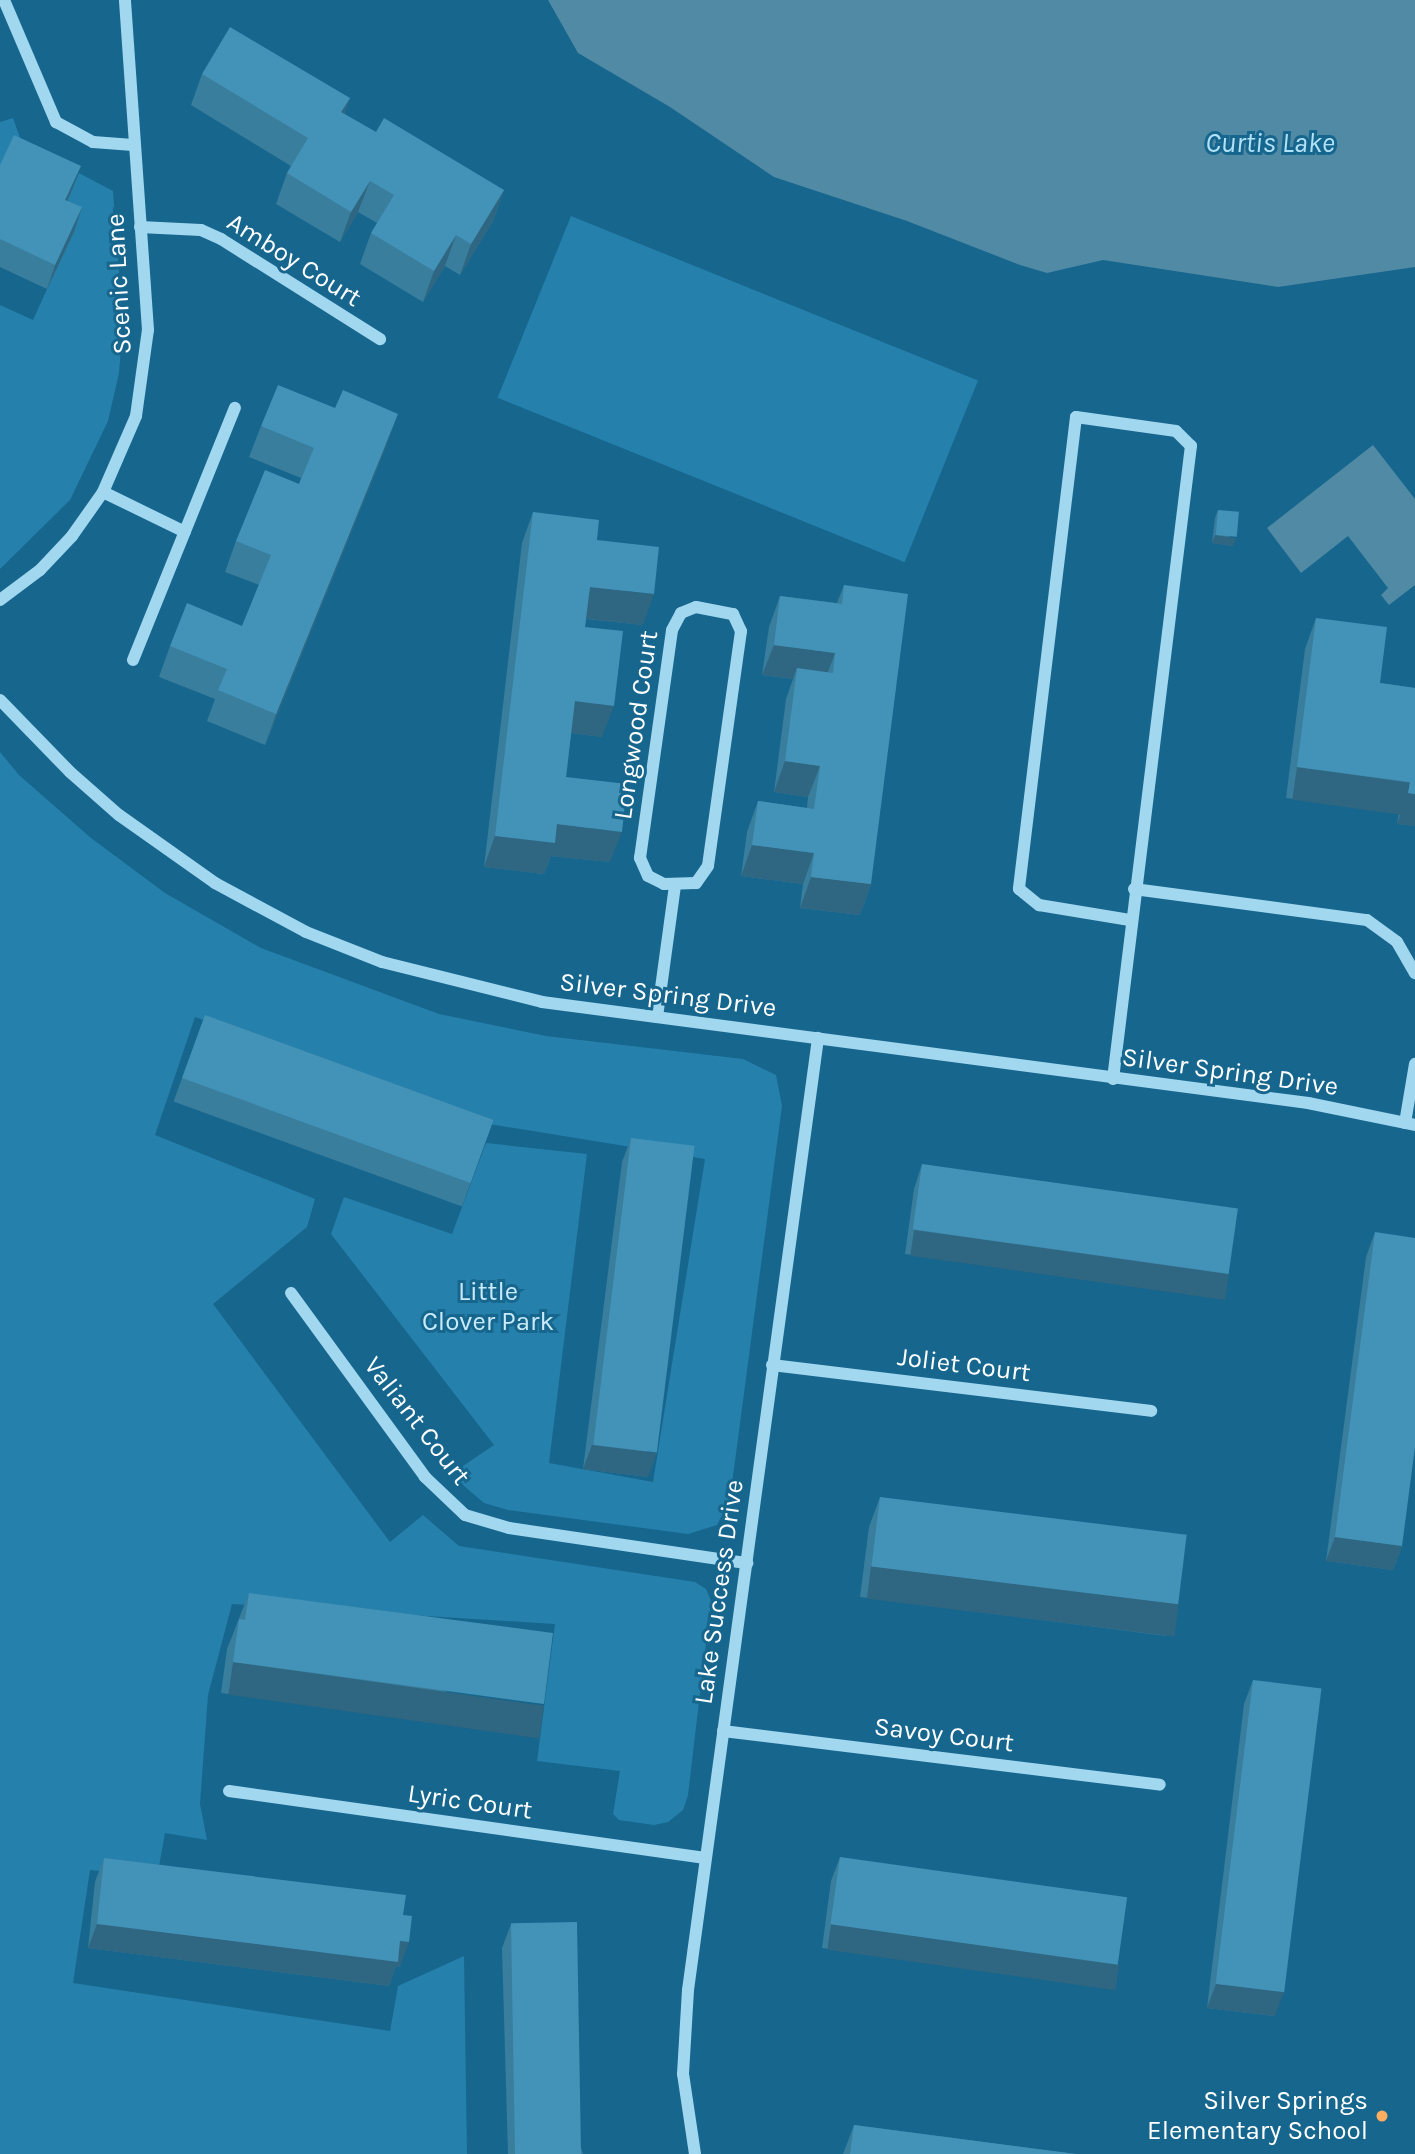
<!DOCTYPE html>
<style>
body{margin:0}
#map{position:relative;width:1415px;height:2154px;overflow:hidden;background:#16668e;font-family:Karla,sans-serif}
div>[style]{position:absolute}
[style*='--x']{left:calc(var(--x)*1px);top:calc(var(--y)*1px);width:calc(var(--w)*1px);rotate:calc(var(--a)*1deg)}
.green>*{inset:0;background:#2580ab;transform-origin:0 0}
.water>*{inset:0;background:#518aa5}
.minor>*{height:12px;margin:-6px;padding:0 6px;transform-origin:6px;border-radius:6px;background:#a2d7f0}
.wall>*{inset:0;background:#3a7e9e;transform-origin:0 0}
.shaded-wall>*{inset:0;background:#2f6681;transform-origin:0 0}
.building>*{inset:0;background:#4392b8;transform-origin:0 0}
.dots>*{width:19px;height:19px;translate:-50% -50%;box-sizing:border-box;border:4px solid #16668e;border-radius:50%}
span{translate:-50% -50%;white-space:nowrap;text-align:center;line-height:1.15;-webkit-text-stroke:6px #16668e;paint-order:stroke}
.street-label{font-size:26px;color:#fff}
.park-label{font-size:26px;color:#c8ebfb}
.poi-label{font-size:26px;color:#fff}
.right{translate:-100% -50%;text-align:right}
.water-label{font-size:28px;color:#b2e2f7;font-style:italic}
</style>
<div id="map">
<div class="green">
<i style="clip-path:polygon(13px 118px,23px 146px,0 170px,0 122px)"></i>
<i style="clip-path:polygon(79px 173px,113px 191px,123px 325px,119px 373px,108px 421px,70px 500px,0 569px,0 305px,33px 320px,73px 232px,57px 224px)"></i>
<i style="left:571px;top:216px;width:439px;height:196px;rotate:22deg"></i>
<i style="clip-path:polygon(0 752px,19px 775px,91px 838px,165px 893px,261px 948px,439px 1014px,546px 1036px,743px 1059px,776px 1075px,782px 1106px,730px 1499px,717px 1525px,688px 1534px,508px 1510px,484px 1503px,456px 1479px,463px 1466px,494px 1445px,331px 1234px,344px 1197px,452px 1234px,486px 1143px,587px 1154px,549px 1463px,653px 1482px,705px 1159px,489px 1124px,195px 1017px,155px 1135px,315px 1199px,307px 1227px,213px 1304px,390px 1542px,423px 1515px,459px 1546px,695px 1582px,706px 1589px,711px 1601px,688px 1795px,683px 1810px,668px 1822px,654px 1825px,619px 1820px,613px 1814px,620px 1771px,537px 1761px,555px 1624px,232px 1604px,208px 1695px,200px 1804px,207px 1840px,165px 1833px,157px 1877px,90px 1870px,73px 1983px,390px 2031px,398px 1986px,464px 1956px,467px 2154px,0 2154px)"></i>
</div>
<div class="water">
<i style="clip-path:polygon(548px 0,1415px 0,1415px 267px,1278px 287px,1103px 260px,1047px 273px,1020px 265px,907px 221px,774px 177px,670px 107px,578px 53px)"></i>
<i style="clip-path:polygon(1373px 445px,1415px 499px,1415px 585px,1389px 605px,1381px 595px,1388px 588px,1348px 536px,1301px 573px,1267px 528px)"></i>
</div>
<div class="minor">
<i style="--x:4;--y:0;--w:133;--a:66.9"></i>
<i style="--x:56;--y:122;--w:42;--a:28.4"></i>
<i style="--x:93;--y:142;--w:40;--a:4.3"></i>
<i style="--x:140;--y:227;--w:61;--a:2.8"></i>
<i style="--x:201;--y:230;--w:22;--a:24"></i>
<i style="--x:221;--y:239;--w:188;--a:32.2"></i>
<i style="--x:103;--y:492;--w:91;--a:26"></i>
<i style="--x:0;--y:600;--w:50;--a:-36.9"></i>
<i style="--x:40;--y:570;--w:47;--a:-46.7"></i>
<i style="--x:72;--y:536;--w:54;--a:-54.8"></i>
<i style="--x:103;--y:492;--w:83;--a:-66.5"></i>
<i style="--x:136;--y:416;--w:87;--a:-82.1"></i>
<i style="--x:148;--y:330;--w:331;--a:-94"></i>
<i style="--x:696;--y:607;--w:38;--a:11"></i>
<i style="--x:733;--y:614;--w:19;--a:65"></i>
<i style="--x:741;--y:631;--w:237;--a:98"></i>
<i style="--x:708;--y:866;--w:21;--a:125"></i>
<i style="--x:696;--y:883;--w:32;--a:178"></i>
<i style="--x:664;--y:884;--w:18;--a:-153"></i>
<i style="--x:648;--y:876;--w:20;--a:-114"></i>
<i style="--x:640;--y:858;--w:230;--a:-82"></i>
<i style="--x:672;--y:630;--w:19;--a:-62"></i>
<i style="--x:681;--y:613;--w:16;--a:-22"></i>
<i style="--x:133;--y:660;--w:272;--a:-68"></i>
<i style="--x:0;--y:700;--w:100;--a:45.8"></i>
<i style="--x:70;--y:772;--w:65;--a:41.3"></i>
<i style="--x:119;--y:815;--w:118;--a:35.3"></i>
<i style="--x:215;--y:883;--w:103;--a:28.3"></i>
<i style="--x:306;--y:932;--w:82;--a:21.5"></i>
<i style="--x:382;--y:962;--w:165;--a:14"></i>
<i style="--x:542;--y:1002;--w:773;--a:7.51"></i>
<i style="--x:1308;--y:1103;--w:109;--a:11.6"></i>
<i style="--x:1134;--y:889;--w:235;--a:7.6"></i>
<i style="--x:1367;--y:920;--w:37;--a:36"></i>
<i style="--x:1397;--y:942;--w:36;--a:60"></i>
<i style="--x:657;--y:1017;--w:133;--a:-82.2"></i>
<i style="--x:1113;--y:1079;--w:638;--a:-82.98"></i>
<i style="--x:1191;--y:446;--w:21;--a:-135"></i>
<i style="--x:1176;--y:431;--w:101;--a:-172"></i>
<i style="--x:1076;--y:417;--w:475;--a:96.9"></i>
<i style="--x:1019;--y:889;--w:26;--a:39"></i>
<i style="--x:1039;--y:905;--w:92;--a:9.4"></i>
<i style="--x:1405;--y:1123;--w:60;--a:-80.4"></i>
<i style="--x:291;--y:1293;--w:228;--a:53.9"></i>
<i style="--x:425;--y:1477;--w:55;--a:43.5"></i>
<i style="--x:465;--y:1515;--w:46;--a:16.5"></i>
<i style="--x:509;--y:1528;--w:241;--a:8.4"></i>
<i style="--x:772;--y:1365;--w:382;--a:6.9"></i>
<i style="--x:723;--y:1731;--w:440;--a:7"></i>
<i style="--x:229;--y:1791;--w:481;--a:8"></i>
<i style="--x:695;--y:2154;--w:81;--a:-98.5"></i>
<i style="--x:683;--y:2074;--w:84;--a:-86.6"></i>
<i style="--x:688;--y:1990;--w:961;--a:-82.22"></i>
</div>
<div class="wall">
<i style="clip-path:polygon(202px 74px,350px 98px,344px 114px,376px 132px,504px 190px,493px 221px,460px 275px,445px 266px,423px 302px,360px 264px,371px 233px,377px 223px,358px 212px,340px 242px,276px 204px,287px 173px,291px 166px,191px 105px)"></i>
<i style="clip-path:polygon(0 165px,72px 190px,67px 201px,74px 232px,47px 289px,0 267px)"></i>
<i style="clip-path:polygon(261px 426px,387px 444px,265px 745px,207px 721px,215px 699px,159px 677px,170px 646px,242px 626px,259px 585px,225px 572px,236px 541px,299px 484px,301px 478px,249px 457px)"></i>
<i style="clip-path:polygon(1218px 510px,1233px 546px,1212px 543px,1215px 518px)"></i>
<i style="clip-path:polygon(533px 512px,597px 540px,643px 625px,586px 619px,585px 627px,602px 737px,571px 733px,566px 777px,610px 862px,551px 856px,544px 874px,484px 867px,522px 543px)"></i>
<i style="clip-path:polygon(844px 585px,871px 884px,860px 915px,800px 908px,803px 884px,741px 876px,747px 832px,758px 801px,807px 808px,808px 797px,774px 792px,786px 699px,793px 679px,762px 675px,769px 627px,780px 596px,837px 603px)"></i>
<i style="clip-path:polygon(1316px 618px,1380px 683px,1415px 688px,1415px 826px,1397px 824px,1399px 813px,1286px 798px,1305px 649px)"></i>
<i style="left:205px;top:1015px;width:307px;height:92px;rotate:20deg"></i>
<i style="clip-path:polygon(631px 1138px,648px 1477px,583px 1469px,622px 1162px)"></i>
<i style="clip-path:polygon(922px 1164px,1229px 1273px,1220px 1297px,905px 1254px,914px 1189px)"></i>
<i style="clip-path:polygon(1375px 1232px,1402px 1546px,1393px 1570px,1326px 1561px,1366px 1257px)"></i>
<i style="clip-path:polygon(880px 1497px,1167px 1636px,860px 1597px,869px 1527px)"></i>
<i style="clip-path:polygon(249px 1593px,533px 1735px,221px 1693px,227px 1649px)"></i>
<i style="clip-path:polygon(1253px 1680px,1275px 2016px,1207px 2008px,1244px 1704px)"></i>
<i style="clip-path:polygon(840px 1857px,1111px 1987px,822px 1948px,831px 1881px)"></i>
<i style="clip-path:polygon(104px 1858px,403px 1915px,400px 1967px,396px 1966px,389px 1986px,88px 1948px,95px 1882px)"></i>
<i style="clip-path:polygon(511px 1924px,583px 2154px,508px 2154px,502px 1948px)"></i>
<i style="clip-path:polygon(854px 2125px,1076px 2154px,843px 2154px)"></i>
</div>
<div class="shaded-wall">
<i style="clip-path:polygon(350px 98px,338px 129px,341px 112px)"></i>
<i style="clip-path:polygon(81px 166px,72px 190px,57px 224px,65px 200px)"></i>
<i style="clip-path:polygon(370px 181px,358px 212px,340px 242px,351px 212px)"></i>
<i style="clip-path:polygon(504px 190px,493px 221px,460px 275px,471px 244px)"></i>
<i style="clip-path:polygon(82px 207px,74px 232px,47px 289px,55px 265px)"></i>
<i style="clip-path:polygon(456px 235px,445px 266px,423px 302px,434px 271px)"></i>
<i style="clip-path:polygon(398px 414px,387px 444px,265px 745px,276px 714px)"></i>
<i style="clip-path:polygon(1215px 535px,1236px 538px,1233px 546px,1212px 543px)"></i>
<i style="clip-path:polygon(590px 587px,654px 594px,643px 625px,579px 618px)"></i>
<i style="clip-path:polygon(774px 645px,835px 653px,824px 683px,797px 668px,793px 679px,762px 675px)"></i>
<i style="clip-path:polygon(575px 701px,614px 706px,602px 737px,564px 732px)"></i>
<i style="clip-path:polygon(785px 761px,820px 766px,808px 797px,774px 792px)"></i>
<i style="left:1297px;top:767px;width:114px;height:33px;rotate:8deg"></i>
<i style="clip-path:polygon(1408px 793px,1415px 794px,1415px 826px,1397px 824px)"></i>
<i style="clip-path:polygon(557px 824px,622px 832px,610px 862px,551px 856px,544px 874px,484px 867px,495px 836px)"></i>
<i style="clip-path:polygon(752px 845px,814px 853px,803px 884px,741px 876px)"></i>
<i style="clip-path:polygon(811px 877px,871px 884px,860px 915px,800px 908px)"></i>
<i style="left:914px;top:1230px;width:318px;height:26px;rotate:8deg"></i>
<i style="clip-path:polygon(592px 1445px,657px 1453px,648px 1477px,583px 1469px)"></i>
<i style="clip-path:polygon(1335px 1537px,1402px 1546px,1393px 1570px,1326px 1561px)"></i>
<i style="left:871px;top:1566px;width:310px;height:33px;rotate:7deg"></i>
<i style="left:233px;top:1662px;width:314px;height:33px;rotate:8deg"></i>
<i style="clip-path:polygon(97px 1924px,400px 1941px,409px 1942px,400px 1967px,396px 1966px,389px 1986px,88px 1948px)"></i>
<i style="left:831px;top:1924px;width:291px;height:26px;rotate:8deg"></i>
<i style="clip-path:polygon(1216px 1984px,1284px 1992px,1275px 2016px,1207px 2008px)"></i>
</div>
<div class="building">
<i style="clip-path:polygon(230px 27px,350px 98px,341px 112px,376px 132px,384px 118px,504px 190px,471px 244px,456px 235px,434px 271px,371px 233px,394px 195px,370px 181px,351px 212px,287px 173px,308px 138px,202px 74px)"></i>
<i style="clip-path:polygon(14px 135px,81px 166px,65px 200px,82px 207px,55px 265px,0 239px,0 165px)"></i>
<i style="clip-path:polygon(278px 385px,335px 408px,343px 390px,398px 414px,276px 714px,218px 690px,227px 669px,170px 646px,187px 603px,242px 626px,271px 555px,236px 541px,265px 470px,299px 484px,314px 448px,261px 426px)"></i>
<i style="left:1218px;top:510px;width:21px;height:25px;rotate:5deg"></i>
<i style="clip-path:polygon(533px 512px,599px 520px,597px 540px,659px 547px,654px 594px,590px 587px,585px 627px,623px 631px,614px 706px,575px 701px,566px 777px,627px 784px,622px 832px,557px 824px,555px 843px,495px 836px)"></i>
<i style="clip-path:polygon(844px 585px,908px 594px,871px 884px,811px 877px,814px 853px,752px 845px,758px 801px,814px 809px,820px 766px,785px 761px,797px 668px,833px 673px,835px 653px,774px 645px,780px 596px,842px 604px)"></i>
<i style="clip-path:polygon(1316px 618px,1387px 627px,1380px 683px,1415px 688px,1415px 794px,1408px 793px,1410px 782px,1297px 767px)"></i>
<i style="left:205px;top:1015px;width:307px;height:67px;rotate:20deg"></i>
<i style="left:631px;top:1138px;width:64px;height:309px;rotate:7deg"></i>
<i style="left:922px;top:1164px;width:319px;height:66px;rotate:8deg"></i>
<i style="clip-path:polygon(1375px 1232px,1415px 1238px,1415px 1447px,1402px 1546px,1335px 1537px)"></i>
<i style="left:880px;top:1497px;width:309px;height:70px;rotate:7deg"></i>
<i style="clip-path:polygon(249px 1593px,553px 1633px,544px 1704px,233px 1662px,239px 1619px,245px 1620px)"></i>
<i style="left:1253px;top:1680px;width:69px;height:306px;rotate:7deg"></i>
<i style="left:840px;top:1857px;width:290px;height:68px;rotate:8deg"></i>
<i style="clip-path:polygon(104px 1858px,406px 1895px,403px 1915px,412px 1916px,409px 1942px,400px 1941px,398px 1962px,97px 1924px)"></i>
<i style="left:577px;top:1922px;width:232px;height:66px;rotate:89deg"></i>
<i style="clip-path:polygon(854px 2125px,1076px 2154px,850px 2154px)"></i>
</div>
<div class="dots">
<i style="left:1382px;top:2116px;background:#ffad60"></i>
</div>
<div class="street-label">
<span style="left:294px;top:260px;rotate:32deg">Amboy Court</span>
<span style="left:119px;top:284px;rotate:-93deg">Scenic Lane</span>
<span style="left:636px;top:725px;rotate:-82deg">Longwood Court</span>
<span style="left:668px;top:995px;rotate:7deg">Silver Spring Drive</span>
<span style="left:1230px;top:1072px;rotate:8deg">Silver Spring Drive</span>
<span style="left:964px;top:1365px;rotate:7deg">Joliet Court</span>
<span style="left:417px;top:1421px;rotate:52deg">Valiant Court</span>
<span style="left:719px;top:1592px;rotate:-82deg">Lake Success Drive</span>
<span style="left:944px;top:1735px;rotate:7deg">Savoy Court</span>
<span style="left:470px;top:1802px;rotate:8deg">Lyric Court</span>
</div>
<div class="park-label">
<span style="left:488px;top:1307px">Little<br>Clover Park</span>
</div>
<div class="poi-label">
<span class="right" style="left:1368px;top:2116px">Silver Springs<br>Elementary School</span>
</div>
<div class="water-label">
<span style="left:1270px;top:143px">Curtis Lake</span>
</div>
</div>
